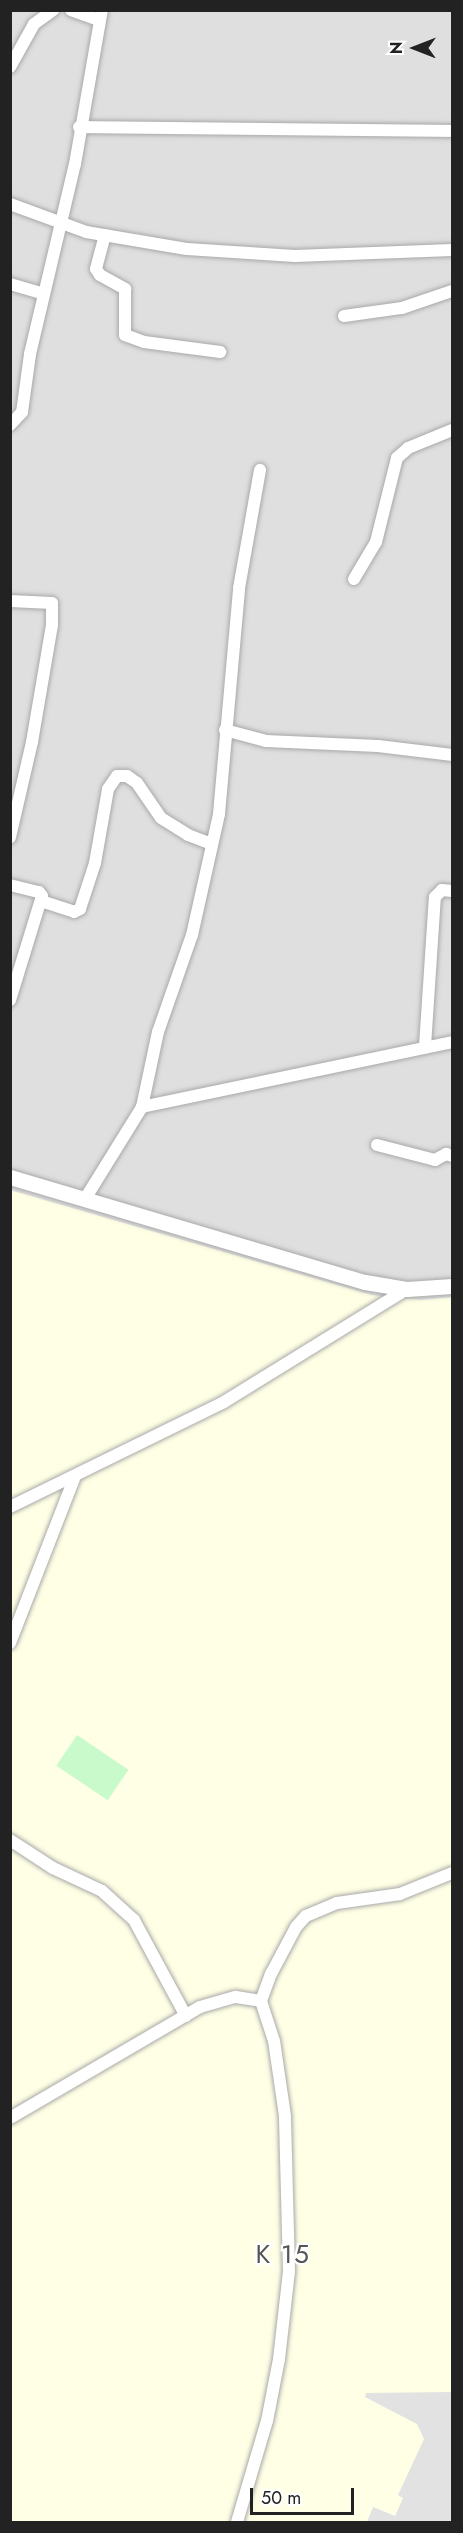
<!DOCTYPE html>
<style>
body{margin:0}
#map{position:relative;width:463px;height:2533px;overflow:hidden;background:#f2efe9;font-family:Jost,sans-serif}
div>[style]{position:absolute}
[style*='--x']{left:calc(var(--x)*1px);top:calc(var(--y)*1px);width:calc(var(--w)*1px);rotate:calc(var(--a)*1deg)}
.residential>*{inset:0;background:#e0dfdf;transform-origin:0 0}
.education>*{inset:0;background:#ffffe5}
.park>*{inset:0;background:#c8facc;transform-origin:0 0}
.parking>*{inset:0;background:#e2e2e2}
.roads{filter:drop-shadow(0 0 2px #a9a9a9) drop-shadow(0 0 2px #a9a9a9)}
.minor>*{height:12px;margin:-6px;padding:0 6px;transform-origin:6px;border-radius:6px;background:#fff}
.tertiary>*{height:15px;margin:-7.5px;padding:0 7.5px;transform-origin:7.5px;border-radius:7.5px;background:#fff}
span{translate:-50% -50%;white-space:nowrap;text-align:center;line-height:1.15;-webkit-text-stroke:4.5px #fff;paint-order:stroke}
.quarter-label{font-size:26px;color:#555;letter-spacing:1.5px}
.frame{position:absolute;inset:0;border:12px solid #222;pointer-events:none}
.north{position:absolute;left:385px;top:18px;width:60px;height:60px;-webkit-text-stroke:4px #fff;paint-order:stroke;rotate:270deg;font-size:16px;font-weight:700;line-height:24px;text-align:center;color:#222}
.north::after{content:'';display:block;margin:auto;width:21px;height:27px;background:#222;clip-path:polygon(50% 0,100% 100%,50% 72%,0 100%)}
.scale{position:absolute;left:250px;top:2488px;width:104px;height:27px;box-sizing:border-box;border:3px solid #222;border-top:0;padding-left:8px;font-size:18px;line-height:21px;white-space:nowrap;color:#222;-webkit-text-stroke:4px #fff;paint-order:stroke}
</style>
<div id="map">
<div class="residential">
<i style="left:11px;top:11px;width:441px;height:2511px"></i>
</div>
<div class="education">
<i style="clip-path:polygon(10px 1190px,372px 1295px,421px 1300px,452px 1297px,452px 2522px,11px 2522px)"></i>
</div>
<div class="park">
<i style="left:77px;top:1735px;width:62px;height:37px;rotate:34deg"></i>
</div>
<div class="parking">
<i style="clip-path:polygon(452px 2392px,452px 2522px,367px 2522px,373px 2507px,395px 2516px,403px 2498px,398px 2495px,424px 2439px,417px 2424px,365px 2397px,366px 2393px)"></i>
</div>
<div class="roads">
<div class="minor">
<i style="--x:71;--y:10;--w:29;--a:20"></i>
<i style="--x:10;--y:67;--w:49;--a:-60.8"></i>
<i style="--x:34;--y:24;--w:24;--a:-36"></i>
<i style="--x:79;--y:127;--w:373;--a:0.6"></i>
<i style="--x:10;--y:204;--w:81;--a:20.2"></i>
<i style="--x:86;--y:232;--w:102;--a:9.6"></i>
<i style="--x:187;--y:249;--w:108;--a:3.7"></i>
<i style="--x:295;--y:256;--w:157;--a:-2.2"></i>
<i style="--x:105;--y:235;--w:35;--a:105"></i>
<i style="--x:96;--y:269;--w:7;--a:56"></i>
<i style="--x:100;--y:275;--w:29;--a:29"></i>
<i style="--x:125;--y:289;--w:46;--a:90"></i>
<i style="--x:125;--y:335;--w:20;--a:20"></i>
<i style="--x:144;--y:342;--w:77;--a:7.5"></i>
<i style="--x:10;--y:284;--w:35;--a:16"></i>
<i style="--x:344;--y:316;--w:59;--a:-7.9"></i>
<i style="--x:402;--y:308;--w:53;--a:-18.8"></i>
<i style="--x:10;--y:425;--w:18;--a:-47"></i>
<i style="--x:22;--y:412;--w:59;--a:-82.1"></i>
<i style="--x:30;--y:354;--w:195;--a:-76.7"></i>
<i style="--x:75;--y:164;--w:156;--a:-80.1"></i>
<i style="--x:354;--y:579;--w:43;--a:-59.3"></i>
<i style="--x:376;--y:542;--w:87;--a:-76"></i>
<i style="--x:397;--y:458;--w:15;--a:-42"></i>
<i style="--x:408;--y:448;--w:48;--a:-22.2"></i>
<i style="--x:10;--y:601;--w:42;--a:2.7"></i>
<i style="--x:52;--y:603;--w:22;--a:90"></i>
<i style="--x:52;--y:625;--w:119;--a:99.7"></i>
<i style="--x:32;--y:742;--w:98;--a:103"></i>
<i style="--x:225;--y:730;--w:42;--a:15"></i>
<i style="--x:266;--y:741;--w:112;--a:2.6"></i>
<i style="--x:378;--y:746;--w:75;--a:6.9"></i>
<i style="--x:10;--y:885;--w:30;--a:14"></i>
<i style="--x:39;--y:892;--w:5;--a:53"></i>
<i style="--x:42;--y:896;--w:109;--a:107.1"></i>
<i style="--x:41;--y:901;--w:35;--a:18"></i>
<i style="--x:74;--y:912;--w:7;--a:-27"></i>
<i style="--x:80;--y:909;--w:48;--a:-71.9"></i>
<i style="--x:95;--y:863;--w:75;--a:-80"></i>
<i style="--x:108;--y:789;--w:16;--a:-55"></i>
<i style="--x:117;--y:776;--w:10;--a:0"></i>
<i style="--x:127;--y:776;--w:12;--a:35"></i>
<i style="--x:137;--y:783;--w:42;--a:55.6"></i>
<i style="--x:161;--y:818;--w:32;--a:32"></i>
<i style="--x:188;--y:835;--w:25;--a:21"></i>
<i style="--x:425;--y:1046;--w:149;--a:-86.2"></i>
<i style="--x:435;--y:897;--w:10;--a:-45"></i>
<i style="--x:442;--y:890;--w:10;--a:6"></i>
<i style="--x:142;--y:1107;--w:317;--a:-11.8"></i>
<i style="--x:377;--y:1145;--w:60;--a:14.5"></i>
<i style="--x:435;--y:1160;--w:13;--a:-29"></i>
<i style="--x:446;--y:1154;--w:6;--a:18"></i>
<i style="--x:85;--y:1199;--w:108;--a:-58.2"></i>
<i style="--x:142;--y:1107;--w:77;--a:-78"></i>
<i style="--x:158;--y:1032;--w:103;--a:-70.7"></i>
<i style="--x:192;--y:935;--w:124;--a:-77.4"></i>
<i style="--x:219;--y:814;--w:227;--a:-84.9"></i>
<i style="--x:239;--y:588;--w:120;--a:-79.9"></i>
<i style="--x:10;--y:1507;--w:238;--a:-26.1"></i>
<i style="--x:224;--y:1402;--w:215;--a:-31.7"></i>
<i style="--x:10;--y:1643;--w:179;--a:-68.7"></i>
<i style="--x:10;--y:1840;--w:51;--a:33.1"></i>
<i style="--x:53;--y:1868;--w:54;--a:25.1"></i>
<i style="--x:102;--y:1891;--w:43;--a:42.2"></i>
<i style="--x:134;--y:1920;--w:109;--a:61.6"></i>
<i style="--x:261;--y:2001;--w:29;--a:-70"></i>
<i style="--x:271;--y:1974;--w:53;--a:-62"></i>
<i style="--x:296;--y:1927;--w:15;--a:-48"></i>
<i style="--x:306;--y:1916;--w:34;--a:-23"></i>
<i style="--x:337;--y:1903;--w:64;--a:-8.1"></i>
<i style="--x:400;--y:1894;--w:56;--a:-22"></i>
<i style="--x:10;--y:2118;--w:220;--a:-30.3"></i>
<i style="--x:200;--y:2007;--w:37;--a:-16"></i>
<i style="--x:236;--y:1997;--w:25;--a:9"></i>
<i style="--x:237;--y:2522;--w:105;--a:-73.5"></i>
<i style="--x:267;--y:2421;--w:63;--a:-79"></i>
<i style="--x:279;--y:2359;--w:89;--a:-83.5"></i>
<i style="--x:289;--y:2271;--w:155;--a:-91.5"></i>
<i style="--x:285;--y:2116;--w:76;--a:-98.3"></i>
<i style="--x:274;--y:2041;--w:42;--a:-108"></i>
</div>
<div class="tertiary">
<i style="--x:10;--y:1177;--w:370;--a:16.5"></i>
<i style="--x:365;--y:1282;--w:43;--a:9.5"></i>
<i style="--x:407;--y:1289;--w:45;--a:-3.8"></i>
</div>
</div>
<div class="quarter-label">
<span style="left:283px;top:2255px">K 15</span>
</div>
<div class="frame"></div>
<div class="north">N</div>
<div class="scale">50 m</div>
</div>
